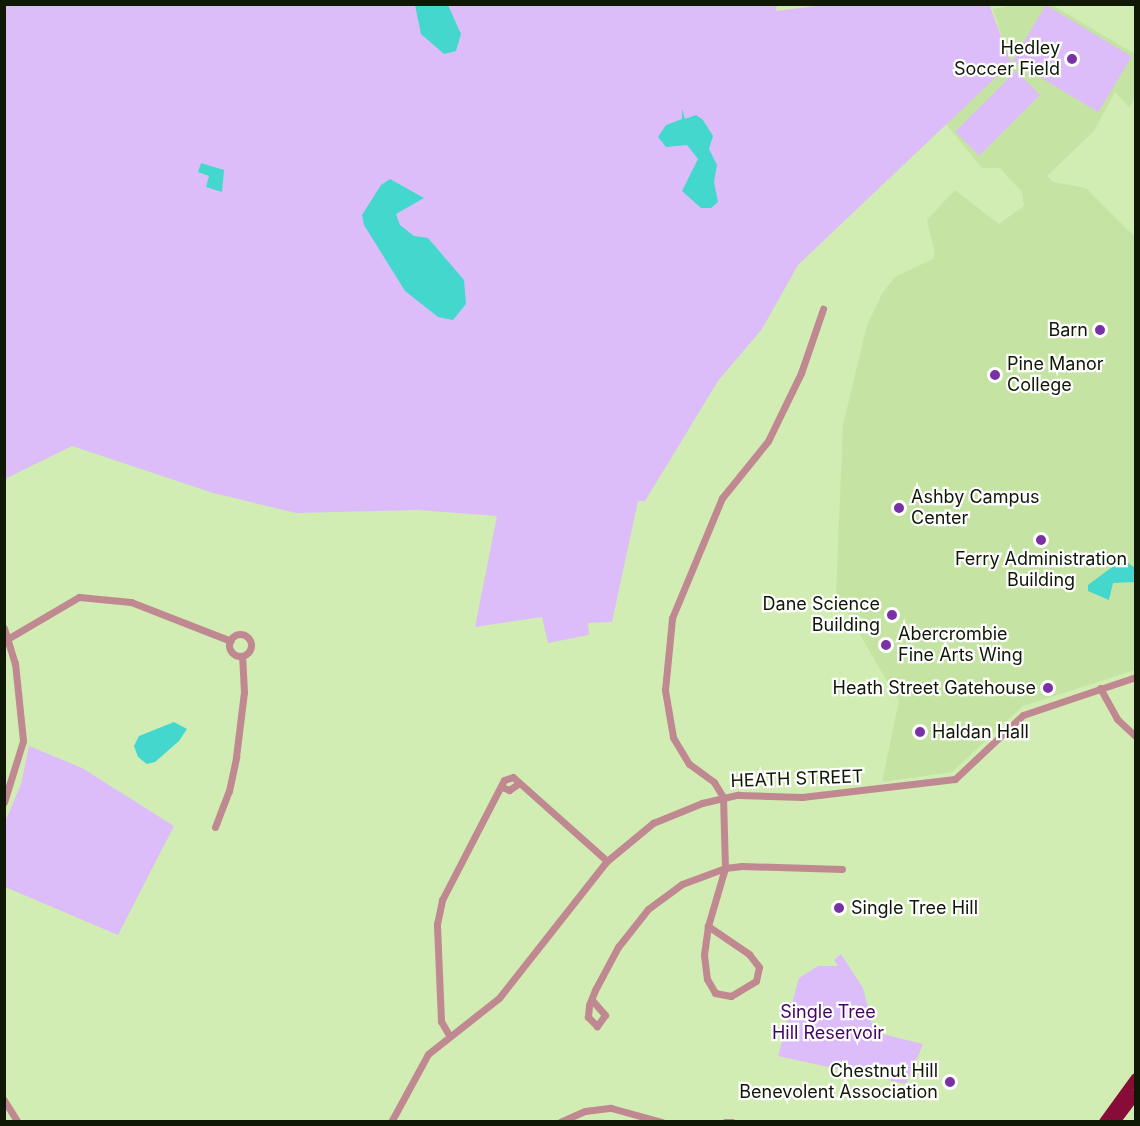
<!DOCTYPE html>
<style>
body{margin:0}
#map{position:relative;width:1140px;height:1126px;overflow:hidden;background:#d1edb3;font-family:Inter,sans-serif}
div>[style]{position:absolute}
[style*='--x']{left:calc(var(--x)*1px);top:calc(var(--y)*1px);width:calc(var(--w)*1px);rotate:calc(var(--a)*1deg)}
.built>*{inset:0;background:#c5e3a3}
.green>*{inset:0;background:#ddbdf9;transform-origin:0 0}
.water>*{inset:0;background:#43d7ce}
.minor>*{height:7px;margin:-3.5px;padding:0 3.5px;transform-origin:3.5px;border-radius:3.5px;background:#c08891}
.minor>.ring{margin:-3.5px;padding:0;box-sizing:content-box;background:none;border:7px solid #c08891;border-radius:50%}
.highway>*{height:10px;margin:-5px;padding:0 5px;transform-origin:5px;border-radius:5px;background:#870d38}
.dots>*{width:16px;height:16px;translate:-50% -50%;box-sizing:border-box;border:3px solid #fff;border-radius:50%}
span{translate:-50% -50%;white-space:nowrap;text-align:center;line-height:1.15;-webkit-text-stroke:4.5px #fff;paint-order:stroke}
.poi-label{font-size:18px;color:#0f1804}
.right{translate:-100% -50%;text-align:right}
.left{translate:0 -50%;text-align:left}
.street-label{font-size:18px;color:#0f1804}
.park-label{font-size:18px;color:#420463}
.frame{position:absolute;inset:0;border:6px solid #0f1804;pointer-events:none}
</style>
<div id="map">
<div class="built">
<i style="clip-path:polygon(1016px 5px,1052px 5px,1135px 54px,1135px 94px,1130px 108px,1115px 92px,1094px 131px,1047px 176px,1053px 182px,1086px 188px,1135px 237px,1135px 670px,1023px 706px,952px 772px,882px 782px,899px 701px,836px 594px,843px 425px,867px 325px,883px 292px,895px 277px,933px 259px,935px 253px,927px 220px,955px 190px,999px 224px,1024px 206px,1022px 192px,1000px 168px,982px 168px,946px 124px,1010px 63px,993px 9px)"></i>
</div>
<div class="green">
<i style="clip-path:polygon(832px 4px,989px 4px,1011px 63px,798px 265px,762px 329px,718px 381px,645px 501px,638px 501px,612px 622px,588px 623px,589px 635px,548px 643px,542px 617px,475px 627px,497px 516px,418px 510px,296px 513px,213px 493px,72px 446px,5px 479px,5px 5px,777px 5px,776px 11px)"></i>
<i style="left:1046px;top:5px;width:100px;height:65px;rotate:31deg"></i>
<i style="left:1016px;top:71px;width:34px;height:86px;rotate:45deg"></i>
<i style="clip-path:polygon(29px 746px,82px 768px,174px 826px,118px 935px,5px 887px,5px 822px,21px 784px)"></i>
<i style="clip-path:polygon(841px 954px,863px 988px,874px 1032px,923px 1044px,906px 1084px,778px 1056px,799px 978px,818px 966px,838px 966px,834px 960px)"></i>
</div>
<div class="water">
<i style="clip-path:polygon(415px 5px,448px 5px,461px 34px,456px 51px,444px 54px,421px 34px)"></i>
<i style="clip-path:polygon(682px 109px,685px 119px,696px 115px,703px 120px,713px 136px,709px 149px,717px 165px,714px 182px,718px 202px,711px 208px,701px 208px,682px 191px,698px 159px,687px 145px,666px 147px,658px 137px,666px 125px,682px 119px)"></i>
<i style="clip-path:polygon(201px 163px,224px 170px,222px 192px,206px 187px,209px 176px,198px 172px)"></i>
<i style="clip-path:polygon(390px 179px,424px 198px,396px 214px,400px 225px,414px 236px,428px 238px,464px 280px,466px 304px,453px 320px,438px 317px,405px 291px,364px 225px,362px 215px,381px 185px)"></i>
<i style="clip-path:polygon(1123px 559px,1135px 568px,1135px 582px,1113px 583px,1109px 600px,1088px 591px,1088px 585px)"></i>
<i style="clip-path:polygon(174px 722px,187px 729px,179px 741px,155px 762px,147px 764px,138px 757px,134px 746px,139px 736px)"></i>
</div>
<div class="minor">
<i style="--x:4;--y:628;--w:37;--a:73"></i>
<i style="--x:15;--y:663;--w:78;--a:84.1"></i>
<i style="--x:23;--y:741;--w:64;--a:107.3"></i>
<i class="ring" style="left:229px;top:634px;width:15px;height:15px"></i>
<i style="--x:9;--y:638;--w:81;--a:-30.4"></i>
<i style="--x:79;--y:597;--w:52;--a:5.5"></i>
<i style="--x:131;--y:602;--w:107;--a:21.3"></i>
<i style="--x:1100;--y:688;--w:35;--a:61"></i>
<i style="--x:1117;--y:719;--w:26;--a:43"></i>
<i style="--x:502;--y:787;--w:8;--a:23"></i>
<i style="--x:509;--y:790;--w:11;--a:-34"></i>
<i style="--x:215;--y:827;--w:39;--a:-69"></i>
<i style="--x:229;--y:791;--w:35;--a:-78"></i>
<i style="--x:236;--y:757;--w:65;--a:-83"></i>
<i style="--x:244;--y:692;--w:36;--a:-93"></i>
<i style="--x:708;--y:926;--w:29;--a:98"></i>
<i style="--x:704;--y:955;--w:24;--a:83"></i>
<i style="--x:707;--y:979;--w:16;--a:60"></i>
<i style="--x:715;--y:993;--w:16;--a:11"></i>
<i style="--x:731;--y:996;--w:29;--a:-31"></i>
<i style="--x:756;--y:981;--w:14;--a:-78"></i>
<i style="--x:759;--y:967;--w:16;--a:-128"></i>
<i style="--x:749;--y:954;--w:50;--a:-145.7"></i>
<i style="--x:708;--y:926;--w:60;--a:-73.7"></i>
<i style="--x:725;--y:868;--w:71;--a:-91.6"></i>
<i style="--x:723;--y:797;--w:17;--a:-121"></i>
<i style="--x:714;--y:782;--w:31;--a:-144"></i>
<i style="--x:689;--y:764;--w:31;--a:-121"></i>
<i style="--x:673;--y:737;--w:48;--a:-99.7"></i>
<i style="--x:665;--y:690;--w:72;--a:-84.4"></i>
<i style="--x:672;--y:618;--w:130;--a:-67.4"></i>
<i style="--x:722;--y:498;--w:73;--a:-51.1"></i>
<i style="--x:768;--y:441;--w:76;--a:-64.1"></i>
<i style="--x:801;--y:373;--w:68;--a:-71"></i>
<i style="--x:592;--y:1000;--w:20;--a:49"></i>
<i style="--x:605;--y:1015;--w:14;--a:126"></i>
<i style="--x:597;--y:1026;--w:13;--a:-135"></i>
<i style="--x:588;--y:1017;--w:12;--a:-85"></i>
<i style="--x:589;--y:1005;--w:16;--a:-68"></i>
<i style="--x:595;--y:990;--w:49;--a:-61.9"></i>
<i style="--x:618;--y:947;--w:48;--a:-51.7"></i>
<i style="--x:648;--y:909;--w:42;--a:-36.3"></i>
<i style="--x:682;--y:884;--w:46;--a:-20.4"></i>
<i style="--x:725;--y:868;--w:17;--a:-7"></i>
<i style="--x:742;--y:866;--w:100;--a:1.7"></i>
<i style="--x:449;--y:1035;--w:16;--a:-120"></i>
<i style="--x:441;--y:1021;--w:97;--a:-92.4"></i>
<i style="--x:437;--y:924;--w:25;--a:-78"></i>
<i style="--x:442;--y:900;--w:135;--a:-62.7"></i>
<i style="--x:504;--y:780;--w:9;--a:-18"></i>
<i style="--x:513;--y:777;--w:126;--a:41.8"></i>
<i style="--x:4;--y:1100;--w:26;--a:58"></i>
<i style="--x:391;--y:1122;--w:77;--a:-61.4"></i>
<i style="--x:428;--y:1054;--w:90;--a:-38.3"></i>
<i style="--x:499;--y:998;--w:174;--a:-51.8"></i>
<i style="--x:607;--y:861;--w:60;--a:-39.6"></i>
<i style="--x:653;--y:823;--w:53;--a:-22.2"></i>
<i style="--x:702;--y:803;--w:37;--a:-13"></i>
<i style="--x:738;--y:795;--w:64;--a:1.8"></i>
<i style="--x:802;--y:797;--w:154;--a:-6.7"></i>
<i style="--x:955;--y:779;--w:93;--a:-43.3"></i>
<i style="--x:1023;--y:715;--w:119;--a:-18.6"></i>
<i style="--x:560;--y:1122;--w:27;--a:-24"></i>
<i style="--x:585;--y:1111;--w:26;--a:-7"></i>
<i style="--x:611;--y:1108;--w:53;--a:15.4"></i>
<i style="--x:725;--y:1122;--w:7;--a:0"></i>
</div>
<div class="highway">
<i style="--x:1104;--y:1122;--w:54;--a:-54"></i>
<i style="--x:1115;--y:1122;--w:35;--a:-53"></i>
</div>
<div class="dots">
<i style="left:1072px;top:59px;background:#7832a6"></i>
<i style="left:1100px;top:330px;background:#7832a6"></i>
<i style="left:995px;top:375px;background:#7832a6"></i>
<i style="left:899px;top:508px;background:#7832a6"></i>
<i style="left:1041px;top:540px;background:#7832a6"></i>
<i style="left:892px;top:615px;background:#7832a6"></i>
<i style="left:886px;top:645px;background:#7832a6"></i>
<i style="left:1048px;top:688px;background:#7832a6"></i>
<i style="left:920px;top:732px;background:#7832a6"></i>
<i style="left:839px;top:908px;background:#7832a6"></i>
<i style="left:950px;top:1082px;background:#7832a6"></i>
</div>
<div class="poi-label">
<span class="right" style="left:1060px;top:59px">Hedley<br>Soccer Field</span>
<span class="right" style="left:1088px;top:330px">Barn</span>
<span class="left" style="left:1007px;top:375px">Pine Manor<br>College</span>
<span class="left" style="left:911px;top:508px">Ashby Campus<br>Center</span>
<span style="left:1041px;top:570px">Ferry Administration<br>Building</span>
<span class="right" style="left:880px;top:615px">Dane Science<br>Building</span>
<span class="left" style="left:898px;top:645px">Abercrombie<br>Fine Arts Wing</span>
<span class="right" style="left:1036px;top:688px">Heath Street Gatehouse</span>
<span class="left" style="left:932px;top:732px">Haldan Hall</span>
<span class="left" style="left:851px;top:908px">Single Tree Hill</span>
<span class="right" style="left:938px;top:1082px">Chestnut Hill<br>Benevolent Association</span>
</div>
<div class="street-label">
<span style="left:797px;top:779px;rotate:-2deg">HEATH STREET</span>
</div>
<div class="park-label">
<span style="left:828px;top:1023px">Single Tree<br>Hill Reservoir</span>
</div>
<div class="frame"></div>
</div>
